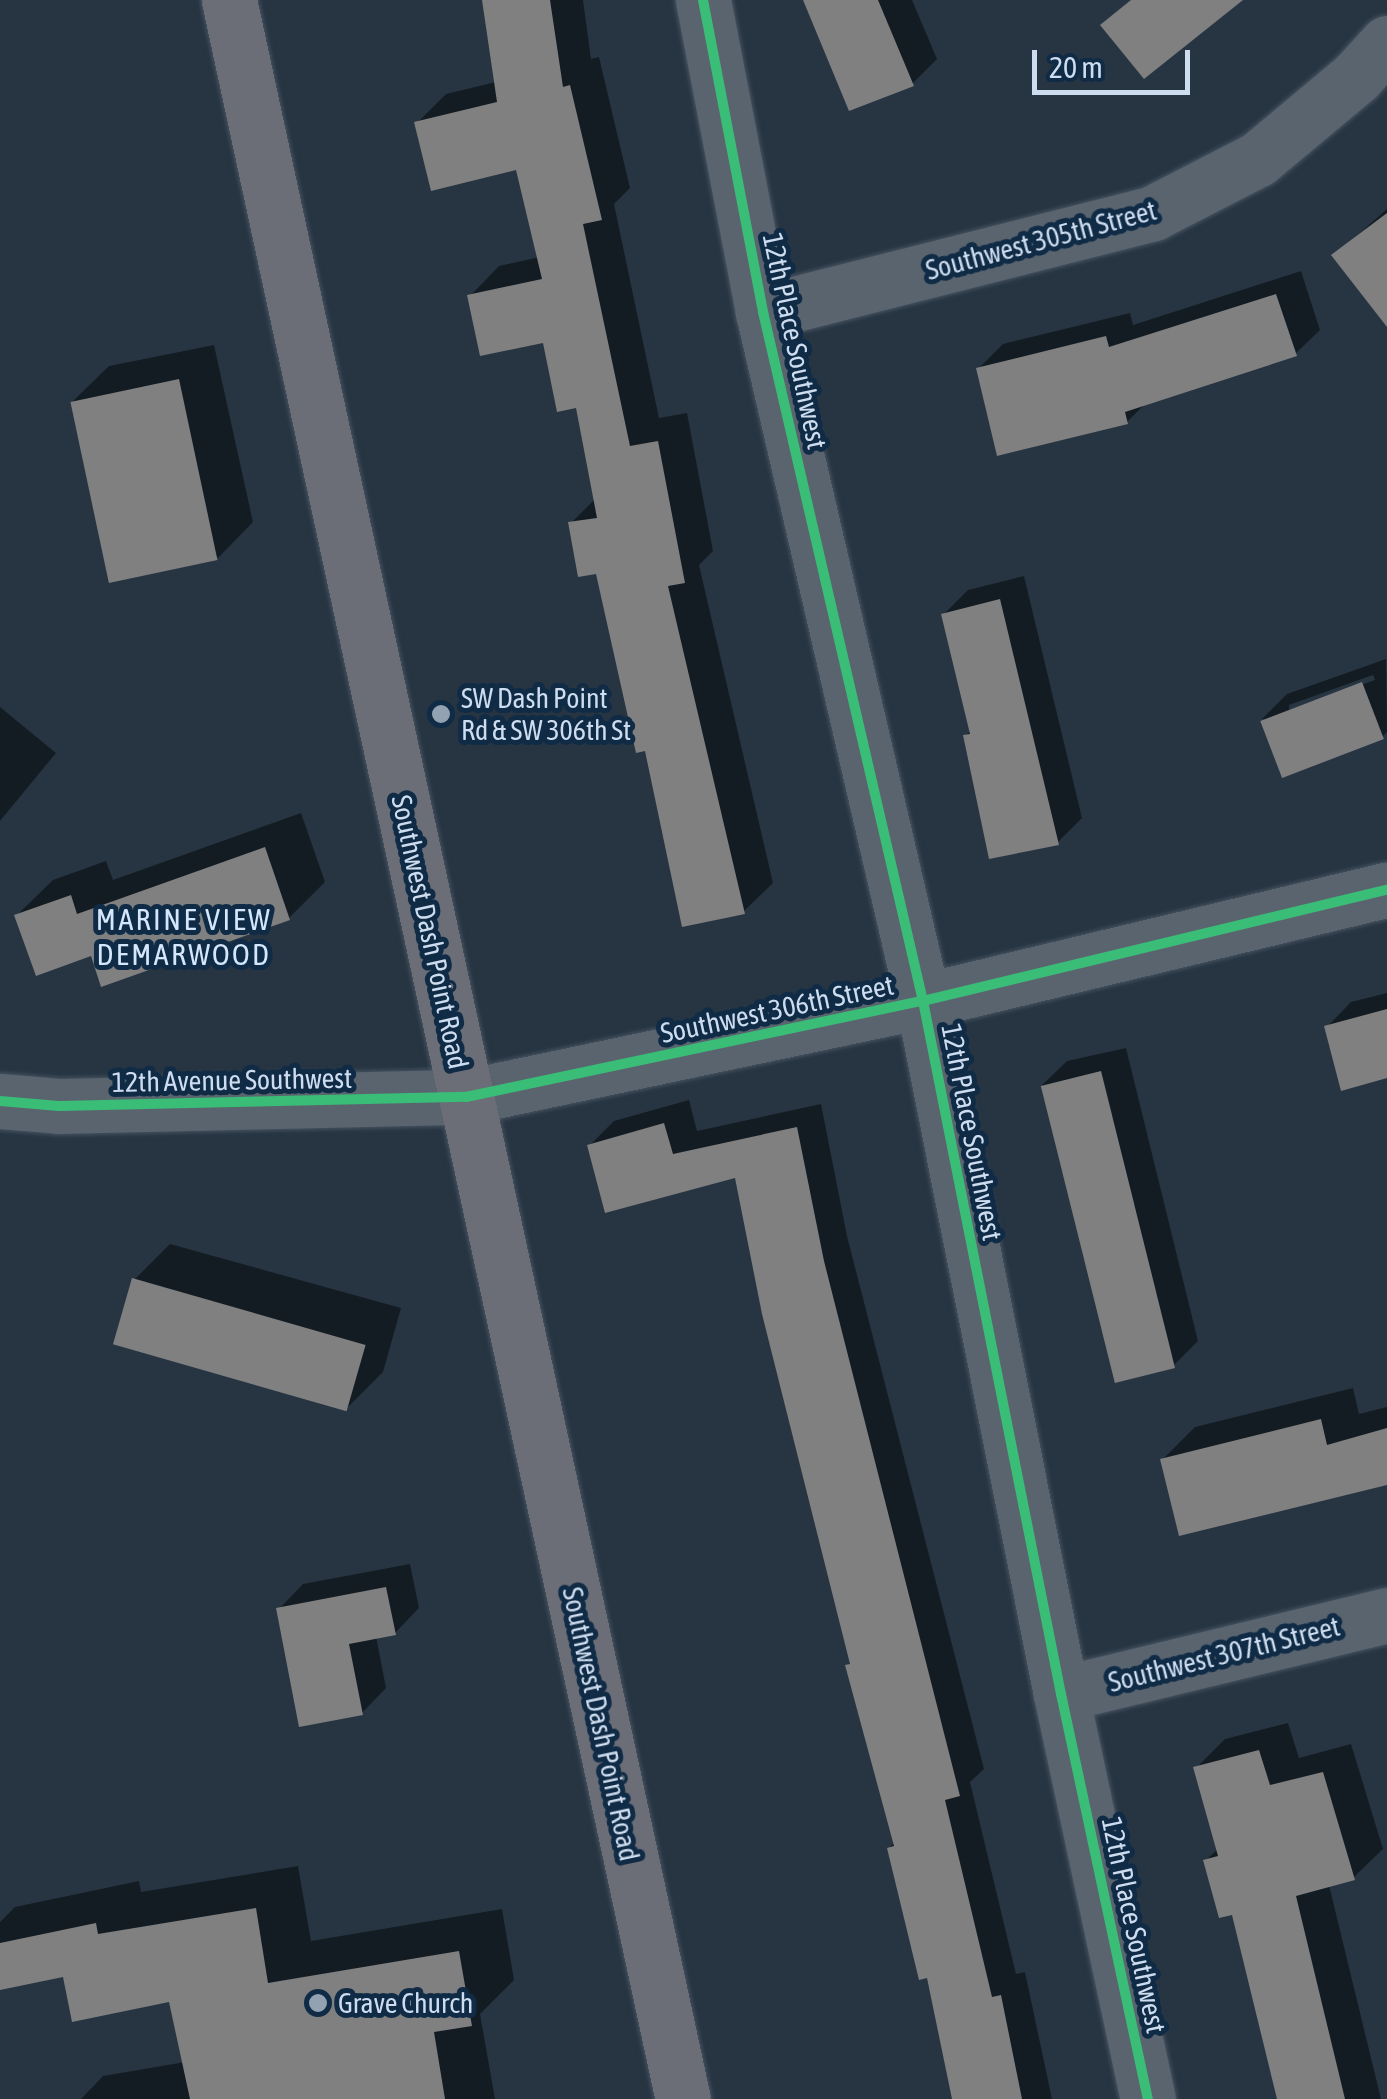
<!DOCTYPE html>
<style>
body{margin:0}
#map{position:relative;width:1387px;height:2099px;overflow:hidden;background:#273543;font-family:"Asap Condensed",sans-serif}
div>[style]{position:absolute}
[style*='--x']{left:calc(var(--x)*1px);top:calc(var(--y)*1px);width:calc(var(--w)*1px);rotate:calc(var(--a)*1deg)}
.shadow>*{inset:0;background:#0007}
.building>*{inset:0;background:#808080;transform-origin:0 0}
.roads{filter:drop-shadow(0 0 2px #46525f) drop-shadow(0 0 2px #46525f)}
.minor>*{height:55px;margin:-27.5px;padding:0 27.5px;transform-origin:27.5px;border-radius:27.5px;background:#59646f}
.major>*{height:55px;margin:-27.5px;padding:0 27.5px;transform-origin:27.5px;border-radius:27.5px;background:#6b6d77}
.cycleway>*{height:10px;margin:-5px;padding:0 5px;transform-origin:5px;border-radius:5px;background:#3abd76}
.dots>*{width:28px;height:28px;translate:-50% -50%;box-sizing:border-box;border:5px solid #102b45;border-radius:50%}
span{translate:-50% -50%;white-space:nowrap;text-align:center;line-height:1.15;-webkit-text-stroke:10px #102b45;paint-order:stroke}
.street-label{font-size:28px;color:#cddcee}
.poi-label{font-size:28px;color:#cddcee}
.left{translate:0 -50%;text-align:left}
.neighbourhood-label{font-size:30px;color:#d4e7fc;letter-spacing:2.5px}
.scale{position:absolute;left:1032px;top:50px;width:158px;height:45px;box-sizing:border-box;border:5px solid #cddcee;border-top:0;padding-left:12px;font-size:30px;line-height:35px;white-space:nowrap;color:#cddcee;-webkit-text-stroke:8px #102b45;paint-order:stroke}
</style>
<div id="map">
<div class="shadow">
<i style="clip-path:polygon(485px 0,583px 0,591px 59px,599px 57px,630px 188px,614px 204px,659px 418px,687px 413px,713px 551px,699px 565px,773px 883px,743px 912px,647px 748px,598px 571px,571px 523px,595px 499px,578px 405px,545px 340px,470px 296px,499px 266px,540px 257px,518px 167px,417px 123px,446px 94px,496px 82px)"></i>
<i style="clip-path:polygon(806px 0,912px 0,937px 59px,912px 84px)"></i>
<i style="clip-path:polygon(1387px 209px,1387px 294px,1335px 255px)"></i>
<i style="clip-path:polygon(1301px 271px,1320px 330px,1295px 354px,1147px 402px,1127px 422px,978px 369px,1003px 344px,1130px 313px,1133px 325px)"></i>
<i style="clip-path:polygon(214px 345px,253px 522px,218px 558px,73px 401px,109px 366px)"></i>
<i style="clip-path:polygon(1024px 576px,1082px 818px,1058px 842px,965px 736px,972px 730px,943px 615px,968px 590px)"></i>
<i style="clip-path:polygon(evenodd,1386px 659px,1387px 732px,1382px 737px,1262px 719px,1287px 694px,1386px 659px,1373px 675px,1375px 680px,1289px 710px,1289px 705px,1373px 675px)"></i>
<i style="clip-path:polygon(0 707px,56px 753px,0 821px)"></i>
<i style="clip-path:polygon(301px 813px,325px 882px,289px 918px,93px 953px,17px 915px,53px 880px,106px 861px,113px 880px)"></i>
<i style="clip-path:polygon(1387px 993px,1387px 1075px,1327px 1027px,1351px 1002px)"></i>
<i style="clip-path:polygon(1126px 1048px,1198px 1341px,1173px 1366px,1042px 1085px,1067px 1061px)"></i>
<i style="clip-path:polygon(689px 1100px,697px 1131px,821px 1104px,847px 1236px,984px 1769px,970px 1782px,1016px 1974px,1025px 1972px,1052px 2099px,955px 2099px,929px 1975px,889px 1848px,895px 1842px,848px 1666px,852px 1662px,737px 1175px,590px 1145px,614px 1121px)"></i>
<i style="clip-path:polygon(170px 1244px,401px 1308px,383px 1372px,347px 1408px,134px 1280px)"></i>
<i style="clip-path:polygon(1353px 1388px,1359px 1414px,1387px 1407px,1387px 1481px,1163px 1459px,1195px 1427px)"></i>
<i style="clip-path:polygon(410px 1564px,419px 1608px,395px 1633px,376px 1636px,386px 1688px,362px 1713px,279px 1609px,303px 1584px)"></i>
<i style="clip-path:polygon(1288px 1723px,1299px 1758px,1351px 1744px,1383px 1849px,1354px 1877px,1329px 1885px,1381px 2099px,1280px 2099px,1234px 1912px,1205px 1861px,1219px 1848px,1196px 1768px,1225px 1739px)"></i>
<i style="clip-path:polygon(298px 1866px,311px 1941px,502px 1909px,514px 1980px,480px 2014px,495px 2099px,81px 2099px,103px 2076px,185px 2062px,171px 1999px,64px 1974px,0 1987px,0 1922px,15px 1907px,139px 1881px,141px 1892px)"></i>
</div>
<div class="building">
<i style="clip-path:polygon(482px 0,550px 0,563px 87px,570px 85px,602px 220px,583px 224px,630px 446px,658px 441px,685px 583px,668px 586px,745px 914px,682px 927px,645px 751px,636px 753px,596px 574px,578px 577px,568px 522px,597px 518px,576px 408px,557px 412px,543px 343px,480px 356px,467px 295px,542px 279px,516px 170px,431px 191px,414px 122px,497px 102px)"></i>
<i style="clip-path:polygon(803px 0,878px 0,914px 86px,849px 111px)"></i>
<i style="clip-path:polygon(1131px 0,1243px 0,1144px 79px,1100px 25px)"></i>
<i style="clip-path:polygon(1387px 213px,1387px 327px,1331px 255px)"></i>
<i style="clip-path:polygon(1276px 294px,1297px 356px,1125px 412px,1128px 424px,997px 456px,976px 368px,1106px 336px,1109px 347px)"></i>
<i style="left:179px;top:379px;width:185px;height:111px;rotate:78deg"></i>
<i style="clip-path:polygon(1000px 599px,1059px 845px,989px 859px,963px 735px,970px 734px,941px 614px)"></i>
<i style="left:1362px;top:682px;width:61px;height:109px;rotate:69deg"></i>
<i style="clip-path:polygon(265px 847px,290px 920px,101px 987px,91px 956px,36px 976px,14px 915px,71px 895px,77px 914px)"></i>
<i style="clip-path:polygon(1387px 1009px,1387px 1078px,1341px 1091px,1324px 1026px)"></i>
<i style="left:1101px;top:1071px;width:306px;height:62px;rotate:76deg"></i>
<i style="clip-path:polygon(664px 1123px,673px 1154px,797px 1127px,824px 1261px,960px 1796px,945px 1800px,992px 1997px,1001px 1995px,1022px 2099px,952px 2099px,927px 1978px,919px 1980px,887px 1848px,894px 1846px,845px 1665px,850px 1664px,762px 1314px,735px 1178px,605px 1213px,587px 1145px)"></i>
<i style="left:132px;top:1278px;width:243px;height:69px;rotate:16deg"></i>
<i style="clip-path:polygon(1321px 1419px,1327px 1445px,1387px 1428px,1387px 1485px,1179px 1536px,1160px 1459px)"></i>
<i style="clip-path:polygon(386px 1587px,396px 1635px,349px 1644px,363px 1715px,299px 1727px,276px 1608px)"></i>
<i style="clip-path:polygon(1259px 1750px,1270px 1785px,1323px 1772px,1355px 1880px,1296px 1896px,1345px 2099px,1277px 2099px,1232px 1915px,1219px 1918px,1203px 1860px,1218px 1856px,1193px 1767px)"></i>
<i style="clip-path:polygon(256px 1908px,268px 1983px,459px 1951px,472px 2026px,434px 2032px,445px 2099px,190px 2099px,169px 2002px,72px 2022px,63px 1977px,0 1990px,0 1943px,96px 1923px,98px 1934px)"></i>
</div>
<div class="roads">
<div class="minor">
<i style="--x:703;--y:0;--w:318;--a:79.1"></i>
<i style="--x:763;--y:312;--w:707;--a:76.93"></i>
<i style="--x:923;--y:1001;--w:707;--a:78.74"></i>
<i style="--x:1061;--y:1694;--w:414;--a:77.9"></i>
<i style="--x:763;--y:312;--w:402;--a:-14.2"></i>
<i style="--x:1153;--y:213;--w:118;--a:-27.2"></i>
<i style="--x:1258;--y:159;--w:128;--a:-39.9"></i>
<i style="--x:1356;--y:77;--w:46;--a:-47.6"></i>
<i style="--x:0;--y:1101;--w:59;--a:4.8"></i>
<i style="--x:59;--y:1106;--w:407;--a:-1.3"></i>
<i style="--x:466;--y:1097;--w:467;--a:-11.9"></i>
<i style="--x:923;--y:1001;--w:477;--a:-13.5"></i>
<i style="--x:1061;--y:1694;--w:335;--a:-13.6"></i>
</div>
<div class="major">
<i style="--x:229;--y:0;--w:2148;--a:77.8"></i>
</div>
</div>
<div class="cycleway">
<i style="--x:703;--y:0;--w:318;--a:79.1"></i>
<i style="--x:763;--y:312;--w:707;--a:76.93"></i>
<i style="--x:923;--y:1001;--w:707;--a:78.74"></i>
<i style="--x:1061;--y:1694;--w:414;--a:77.9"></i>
<i style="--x:0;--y:1101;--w:59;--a:4.8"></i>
<i style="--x:59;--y:1106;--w:407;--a:-1.3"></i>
<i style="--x:466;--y:1097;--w:467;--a:-11.9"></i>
<i style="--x:923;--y:1001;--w:477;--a:-13.5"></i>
</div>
<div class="dots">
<i style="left:441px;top:714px;background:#93a2b2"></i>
<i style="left:318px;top:2003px;background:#93a2b2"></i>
</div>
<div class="street-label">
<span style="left:1041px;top:240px;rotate:-15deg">Southwest 305th Street</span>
<span style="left:795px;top:341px;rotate:78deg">12th Place Southwest</span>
<span style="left:430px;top:932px;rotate:78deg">Southwest Dash Point Road</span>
<span style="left:777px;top:1009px;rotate:-12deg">Southwest 306th Street</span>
<span style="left:232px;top:1080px;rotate:-1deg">12th Avenue Southwest</span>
<span style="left:972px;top:1132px;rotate:79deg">12th Place Southwest</span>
<span style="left:1224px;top:1654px;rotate:-14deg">Southwest 307th Street</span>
<span style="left:601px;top:1724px;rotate:78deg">Southwest Dash Point Road</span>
<span style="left:1134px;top:1925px;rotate:78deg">12th Place Southwest</span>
</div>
<div class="poi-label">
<span class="left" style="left:461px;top:714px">SW Dash Point<br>Rd &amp; SW 306th St</span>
<span class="left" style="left:338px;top:2003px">Grave Church</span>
</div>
<div class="neighbourhood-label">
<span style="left:184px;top:936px">MARINE VIEW<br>DEMARWOOD</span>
</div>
<div class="scale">20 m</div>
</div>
